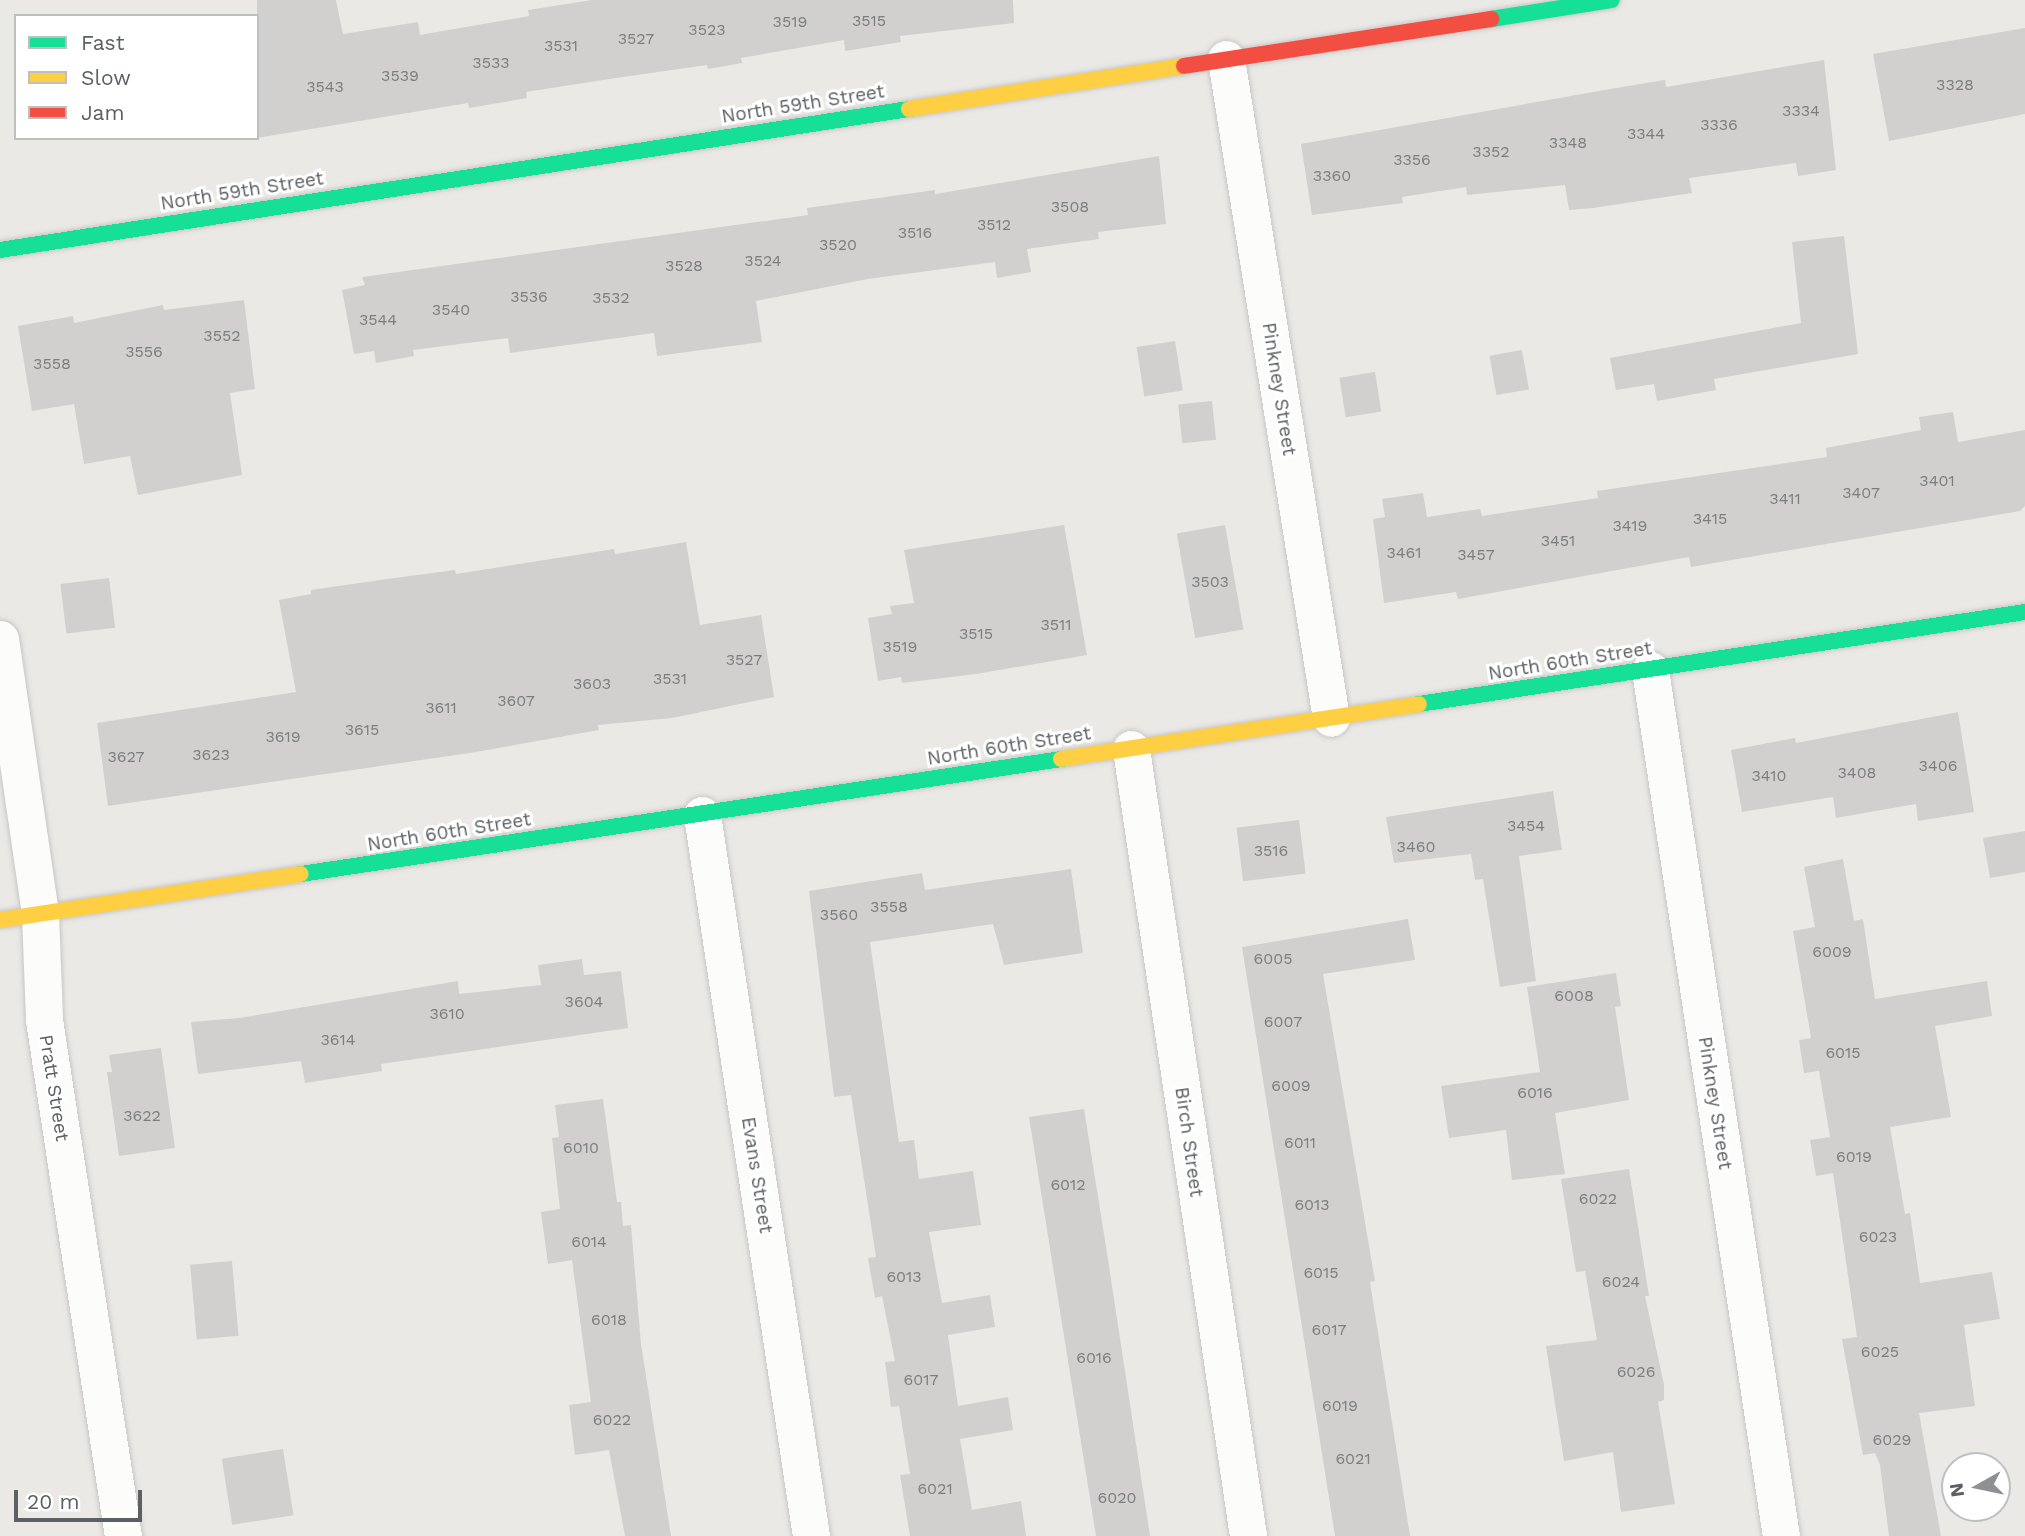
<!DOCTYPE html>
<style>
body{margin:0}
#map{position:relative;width:2025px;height:1536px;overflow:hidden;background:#ebe9e6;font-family:"Work Sans",sans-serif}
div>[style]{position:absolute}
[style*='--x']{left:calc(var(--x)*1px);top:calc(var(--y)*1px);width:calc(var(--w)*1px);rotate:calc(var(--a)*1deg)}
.building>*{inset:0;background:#d2d0cf;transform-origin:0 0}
.roads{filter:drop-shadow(0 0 2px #c7c7c6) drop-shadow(0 0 2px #c7c7c6)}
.street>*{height:37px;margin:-18.5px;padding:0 18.5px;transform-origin:18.5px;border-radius:18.5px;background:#fcfcfb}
.fast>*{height:16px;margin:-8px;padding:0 8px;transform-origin:8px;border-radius:8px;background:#16e098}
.slow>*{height:16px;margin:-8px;padding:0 8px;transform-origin:8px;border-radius:8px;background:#ffcf43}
.jam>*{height:16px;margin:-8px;padding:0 8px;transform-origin:8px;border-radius:8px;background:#f24e42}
span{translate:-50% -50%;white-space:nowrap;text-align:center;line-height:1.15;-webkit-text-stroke:6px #fff;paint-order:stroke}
.number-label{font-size:16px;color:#7b7d7f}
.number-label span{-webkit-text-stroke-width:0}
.street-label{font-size:19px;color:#5c6063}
.legend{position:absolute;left:14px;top:14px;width:245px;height:126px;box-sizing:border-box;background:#fff;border:2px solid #bebfc1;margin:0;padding:9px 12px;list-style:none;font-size:21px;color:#5c6063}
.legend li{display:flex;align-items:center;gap:14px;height:35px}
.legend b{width:35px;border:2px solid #bebfc1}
.north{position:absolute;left:1941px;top:1452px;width:70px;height:70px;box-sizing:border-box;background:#fff;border:2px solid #bebfc1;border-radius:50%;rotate:261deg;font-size:19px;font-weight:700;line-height:28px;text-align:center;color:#5c6063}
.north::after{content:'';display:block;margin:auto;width:24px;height:32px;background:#8e9091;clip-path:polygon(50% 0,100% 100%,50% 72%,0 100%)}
.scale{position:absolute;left:14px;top:1490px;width:128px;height:32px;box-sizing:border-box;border:4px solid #5c6063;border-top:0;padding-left:9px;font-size:21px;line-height:24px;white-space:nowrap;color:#5c6063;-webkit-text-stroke:5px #fff;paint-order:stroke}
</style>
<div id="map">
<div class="building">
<i style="clip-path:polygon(257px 0,336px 0,343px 34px,418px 22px,420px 35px,529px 16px,528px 10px,592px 0,1013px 0,1014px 23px,900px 36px,901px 42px,845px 51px,844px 40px,741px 58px,742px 63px,708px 69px,707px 65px,616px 78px,526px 92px,527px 98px,469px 108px,468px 103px,257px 138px)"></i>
<i style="clip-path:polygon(2025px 28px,2025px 114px,1889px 141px,1873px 54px)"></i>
<i style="clip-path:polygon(1824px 60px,1836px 170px,1798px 176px,1796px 163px,1689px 178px,1692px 193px,1593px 208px,1569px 210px,1565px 185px,1467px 195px,1466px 187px,1402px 197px,1403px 203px,1312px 215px,1301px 144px,1610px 89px,1665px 80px,1666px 87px)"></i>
<i style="clip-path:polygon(1159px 156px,1166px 224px,1098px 232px,1099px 239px,1027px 249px,1031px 272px,997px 278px,995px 262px,868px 279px,756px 301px,762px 342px,657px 356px,654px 333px,510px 353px,508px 338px,413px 350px,414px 356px,376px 363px,374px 351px,354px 354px,342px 290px,365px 285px,362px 277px,808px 215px,807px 208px,935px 190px,935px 194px)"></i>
<i style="clip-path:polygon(1844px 236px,1858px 354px,1714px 379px,1716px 390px,1657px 401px,1654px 384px,1616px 390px,1610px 358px,1801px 323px,1792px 242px)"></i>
<i style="clip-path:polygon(244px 300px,255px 389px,230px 393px,242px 475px,138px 495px,130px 456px,84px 464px,74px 404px,32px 411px,18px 326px,73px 316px,74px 323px,163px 305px,164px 310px)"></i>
<i style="left:1175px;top:341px;width:50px;height:39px;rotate:81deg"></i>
<i style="left:1522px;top:350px;width:40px;height:33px;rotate:80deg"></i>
<i style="left:1375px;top:372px;width:40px;height:36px;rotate:81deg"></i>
<i style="left:1212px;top:401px;width:39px;height:34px;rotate:84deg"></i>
<i style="clip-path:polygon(1953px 412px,1958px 442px,2025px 430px,2025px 506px,2020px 511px,1691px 567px,1689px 557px,1458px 599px,1456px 592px,1384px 603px,1373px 519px,1385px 517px,1382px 499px,1423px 493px,1427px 517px,1480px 509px,1482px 516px,1598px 498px,1597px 491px,1827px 457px,1826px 448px,1921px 430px,1919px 417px)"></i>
<i style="clip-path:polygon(1064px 525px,1087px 655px,976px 674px,902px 683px,901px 677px,878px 681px,868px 618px,892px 614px,890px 606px,914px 603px,904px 550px)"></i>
<i style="left:1225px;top:525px;width:106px;height:49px;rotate:80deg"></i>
<i style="clip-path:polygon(686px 542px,700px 625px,761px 615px,774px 697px,672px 718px,598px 725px,599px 730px,476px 752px,108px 806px,97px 723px,296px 692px,279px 600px,311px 594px,311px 590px,387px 579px,455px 570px,456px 574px,614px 549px,615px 554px)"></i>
<i style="left:109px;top:578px;width:50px;height:49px;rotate:83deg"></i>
<i style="clip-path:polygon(1958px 712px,1974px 812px,1918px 821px,1916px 804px,1836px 818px,1833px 797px,1742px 812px,1731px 750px,1795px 738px,1796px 743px)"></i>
<i style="clip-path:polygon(1553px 791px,1562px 850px,1519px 856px,1536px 981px,1500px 987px,1483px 879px,1475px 880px,1471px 854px,1394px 863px,1386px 817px)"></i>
<i style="left:1299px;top:820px;width:54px;height:63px;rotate:83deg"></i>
<i style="clip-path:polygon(2025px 831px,2025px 872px,1990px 878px,1983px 838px)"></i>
<i style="clip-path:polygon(1843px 859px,1854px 921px,1863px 919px,1875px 999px,1987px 981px,1992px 1016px,1935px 1026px,1951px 1117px,1890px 1127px,1905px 1214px,1910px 1213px,1920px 1283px,1992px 1272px,2000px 1319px,1964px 1325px,1975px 1406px,1919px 1413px,1941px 1536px,1889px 1536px,1880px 1465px,1875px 1453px,1863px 1455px,1842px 1339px,1857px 1337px,1833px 1173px,1816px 1176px,1810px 1140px,1830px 1137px,1819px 1071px,1804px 1073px,1799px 1040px,1811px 1038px,1793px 931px,1815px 927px,1804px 867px)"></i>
<i style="clip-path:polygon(1071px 869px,1083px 953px,1004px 965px,993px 924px,870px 942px,899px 1142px,914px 1140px,919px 1179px,973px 1171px,981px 1225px,929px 1232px,942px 1303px,990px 1295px,995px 1327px,948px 1335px,958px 1406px,1008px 1397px,1013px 1430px,960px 1439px,972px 1510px,1021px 1501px,1026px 1536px,910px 1536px,900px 1475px,910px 1474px,899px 1406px,891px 1407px,885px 1362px,895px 1361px,882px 1296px,875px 1298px,868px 1258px,876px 1257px,851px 1095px,834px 1097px,809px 891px,922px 873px,925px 890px)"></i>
<i style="clip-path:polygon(1408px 919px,1415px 960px,1323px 974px,1375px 1281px,1370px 1282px,1410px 1536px,1335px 1536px,1242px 947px)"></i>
<i style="clip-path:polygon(582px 959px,584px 975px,621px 971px,628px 1028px,381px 1064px,382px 1071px,305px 1083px,301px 1061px,198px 1074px,191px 1022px,239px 1018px,458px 981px,459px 994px,541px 985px,538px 965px)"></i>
<i style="clip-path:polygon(1616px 973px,1621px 1006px,1615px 1007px,1629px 1100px,1555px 1113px,1565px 1174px,1512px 1180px,1506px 1130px,1449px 1138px,1441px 1086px,1540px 1072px,1527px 987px)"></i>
<i style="clip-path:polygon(161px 1048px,175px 1148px,119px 1156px,107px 1072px,112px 1072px,109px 1055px)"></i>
<i style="clip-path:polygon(603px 1099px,617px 1202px,621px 1202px,623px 1226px,631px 1225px,641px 1344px,671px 1536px,625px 1536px,609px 1450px,575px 1455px,569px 1405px,591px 1402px,572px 1260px,548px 1264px,541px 1212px,560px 1209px,552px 1138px,559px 1137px,555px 1105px)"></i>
<i style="clip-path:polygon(1084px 1109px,1107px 1253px,1150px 1536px,1096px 1536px,1029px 1117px)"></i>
<i style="clip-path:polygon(1629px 1169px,1649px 1296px,1645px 1296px,1664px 1385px,1664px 1400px,1658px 1402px,1675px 1504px,1621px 1512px,1613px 1452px,1564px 1461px,1546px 1346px,1597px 1340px,1585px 1271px,1576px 1272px,1561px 1179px)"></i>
<i style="left:232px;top:1261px;width:75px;height:42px;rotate:85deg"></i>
<i style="left:283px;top:1449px;width:67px;height:62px;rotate:81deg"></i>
</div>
<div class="roads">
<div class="street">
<i style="--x:1226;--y:59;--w:667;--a:80.95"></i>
<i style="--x:0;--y:639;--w:278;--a:81.7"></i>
<i style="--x:40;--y:914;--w:106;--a:87.8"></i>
<i style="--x:44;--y:1020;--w:522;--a:81.3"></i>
<i style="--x:1650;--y:670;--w:876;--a:81.4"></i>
<i style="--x:1131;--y:749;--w:796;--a:81.54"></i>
<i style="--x:702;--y:815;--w:729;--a:81.4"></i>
</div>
<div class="fast">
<i style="--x:1491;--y:19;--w:122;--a:-8.9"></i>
<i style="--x:0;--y:250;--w:920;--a:-8.82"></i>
<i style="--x:1419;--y:704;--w:613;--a:-8.63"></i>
<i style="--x:301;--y:874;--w:769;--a:-8.6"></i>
</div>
<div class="slow">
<i style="--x:909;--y:109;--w:278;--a:-8.9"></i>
<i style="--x:1061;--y:759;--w:362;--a:-8.7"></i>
<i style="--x:0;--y:920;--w:304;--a:-8.7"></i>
</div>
<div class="jam">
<i style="--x:1184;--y:66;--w:311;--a:-8.7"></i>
</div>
</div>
<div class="number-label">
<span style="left:869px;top:21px">3515</span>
<span style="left:790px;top:22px">3519</span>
<span style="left:707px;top:30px">3523</span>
<span style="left:636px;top:39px">3527</span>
<span style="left:561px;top:46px">3531</span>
<span style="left:491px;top:63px">3533</span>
<span style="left:400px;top:76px">3539</span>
<span style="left:1955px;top:85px">3328</span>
<span style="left:325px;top:87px">3543</span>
<span style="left:1801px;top:111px">3334</span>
<span style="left:1719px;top:125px">3336</span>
<span style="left:1646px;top:134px">3344</span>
<span style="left:1568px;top:143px">3348</span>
<span style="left:1491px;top:152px">3352</span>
<span style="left:1412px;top:160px">3356</span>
<span style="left:1332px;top:176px">3360</span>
<span style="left:1070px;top:207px">3508</span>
<span style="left:994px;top:225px">3512</span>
<span style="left:915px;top:233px">3516</span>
<span style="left:838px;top:245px">3520</span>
<span style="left:763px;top:261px">3524</span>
<span style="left:684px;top:266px">3528</span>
<span style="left:529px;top:297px">3536</span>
<span style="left:611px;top:298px">3532</span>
<span style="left:451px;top:310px">3540</span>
<span style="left:378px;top:320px">3544</span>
<span style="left:222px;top:336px">3552</span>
<span style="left:144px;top:352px">3556</span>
<span style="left:52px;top:364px">3558</span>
<span style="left:1937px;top:481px">3401</span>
<span style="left:1861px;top:493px">3407</span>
<span style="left:1785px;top:499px">3411</span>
<span style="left:1710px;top:519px">3415</span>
<span style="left:1630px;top:526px">3419</span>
<span style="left:1558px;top:541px">3451</span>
<span style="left:1404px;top:553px">3461</span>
<span style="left:1476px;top:555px">3457</span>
<span style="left:1210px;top:582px">3503</span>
<span style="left:1056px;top:625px">3511</span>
<span style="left:976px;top:634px">3515</span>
<span style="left:900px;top:647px">3519</span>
<span style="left:744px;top:660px">3527</span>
<span style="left:670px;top:679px">3531</span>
<span style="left:592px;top:684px">3603</span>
<span style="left:516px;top:701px">3607</span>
<span style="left:441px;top:708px">3611</span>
<span style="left:362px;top:730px">3615</span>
<span style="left:283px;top:737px">3619</span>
<span style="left:211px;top:755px">3623</span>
<span style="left:126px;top:757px">3627</span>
<span style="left:1938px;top:766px">3406</span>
<span style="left:1857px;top:773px">3408</span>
<span style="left:1769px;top:776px">3410</span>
<span style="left:1526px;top:826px">3454</span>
<span style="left:1416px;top:847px">3460</span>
<span style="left:1271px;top:851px">3516</span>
<span style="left:889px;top:907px">3558</span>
<span style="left:839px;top:915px">3560</span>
<span style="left:1832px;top:952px">6009</span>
<span style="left:1273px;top:959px">6005</span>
<span style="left:1574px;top:996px">6008</span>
<span style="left:584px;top:1002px">3604</span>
<span style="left:447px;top:1014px">3610</span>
<span style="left:1283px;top:1022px">6007</span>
<span style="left:338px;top:1040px">3614</span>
<span style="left:1843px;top:1053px">6015</span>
<span style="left:1291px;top:1086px">6009</span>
<span style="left:1535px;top:1093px">6016</span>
<span style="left:142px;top:1116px">3622</span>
<span style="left:1300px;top:1143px">6011</span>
<span style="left:581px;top:1148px">6010</span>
<span style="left:1854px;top:1157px">6019</span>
<span style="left:1068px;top:1185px">6012</span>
<span style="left:1598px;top:1199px">6022</span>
<span style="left:1312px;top:1205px">6013</span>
<span style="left:1878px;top:1237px">6023</span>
<span style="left:589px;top:1242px">6014</span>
<span style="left:1321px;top:1273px">6015</span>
<span style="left:904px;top:1277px">6013</span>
<span style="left:1621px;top:1282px">6024</span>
<span style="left:609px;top:1320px">6018</span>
<span style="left:1329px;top:1330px">6017</span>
<span style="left:1880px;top:1352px">6025</span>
<span style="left:1094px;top:1358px">6016</span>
<span style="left:1636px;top:1372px">6026</span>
<span style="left:921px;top:1380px">6017</span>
<span style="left:1340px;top:1406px">6019</span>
<span style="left:612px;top:1420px">6022</span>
<span style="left:1892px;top:1440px">6029</span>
<span style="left:1353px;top:1459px">6021</span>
<span style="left:935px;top:1489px">6021</span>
<span style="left:1117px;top:1498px">6020</span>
</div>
<div class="street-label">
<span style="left:803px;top:104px;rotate:-9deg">North 59th Street</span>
<span style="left:242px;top:191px;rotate:-9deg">North 59th Street</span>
<span style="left:1279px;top:389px;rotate:81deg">Pinkney Street</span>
<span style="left:1570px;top:661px;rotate:-9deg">North 60th Street</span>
<span style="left:1009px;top:746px;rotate:-9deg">North 60th Street</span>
<span style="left:449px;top:832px;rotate:-9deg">North 60th Street</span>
<span style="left:54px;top:1088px;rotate:81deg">Pratt Street</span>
<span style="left:1715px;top:1103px;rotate:81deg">Pinkney Street</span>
<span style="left:1189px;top:1142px;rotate:82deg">Birch Street</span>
<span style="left:757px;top:1175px;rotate:81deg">Evans Street</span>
</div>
<ul class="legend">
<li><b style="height:9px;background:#16e098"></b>Fast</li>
<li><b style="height:9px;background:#ffcf43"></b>Slow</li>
<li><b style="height:9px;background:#f24e42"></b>Jam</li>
</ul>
<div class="north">N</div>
<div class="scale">20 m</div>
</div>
